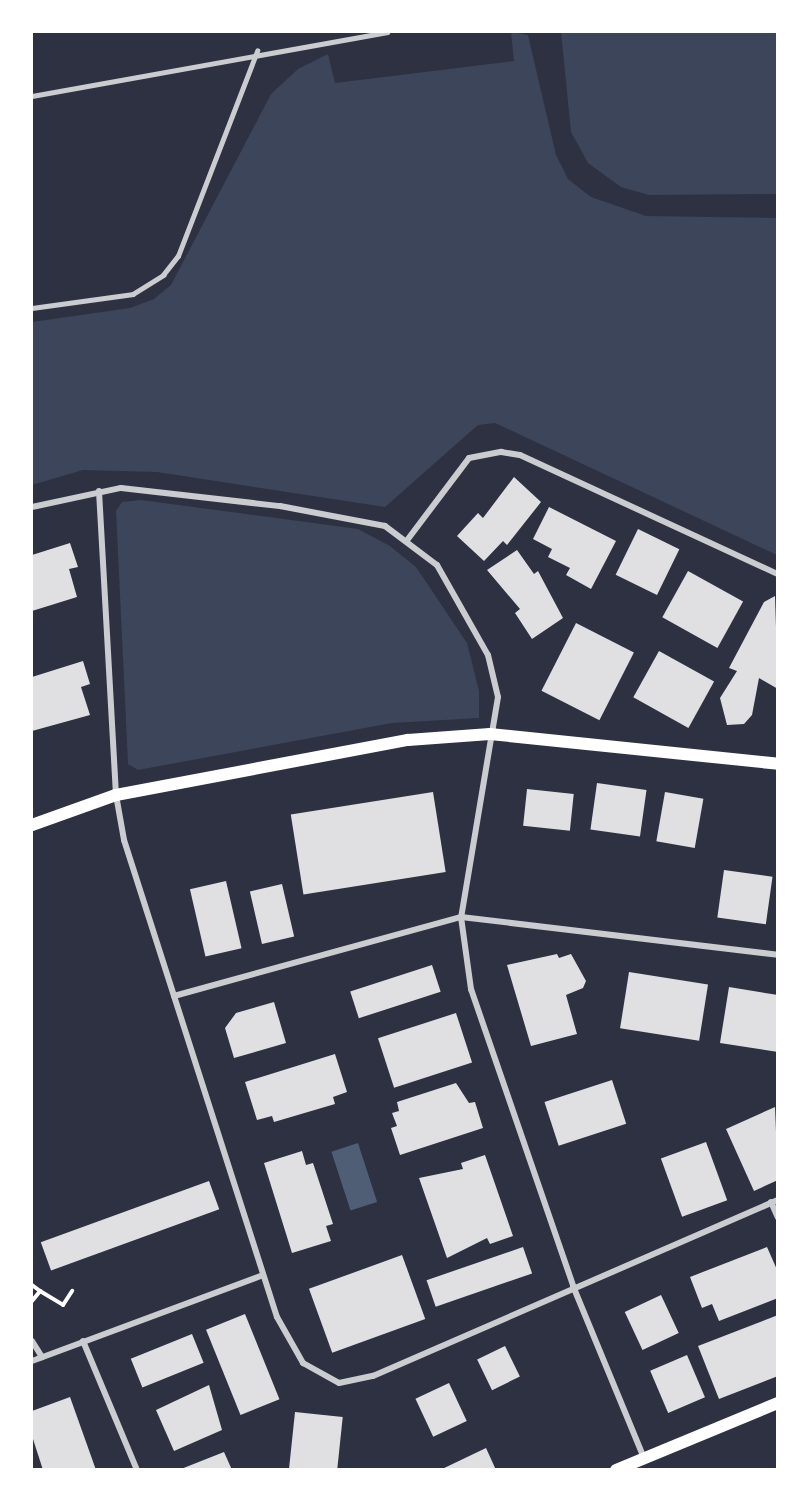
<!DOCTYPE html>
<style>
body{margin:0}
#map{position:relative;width:809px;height:1501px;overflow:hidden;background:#2d3142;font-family:Roboto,sans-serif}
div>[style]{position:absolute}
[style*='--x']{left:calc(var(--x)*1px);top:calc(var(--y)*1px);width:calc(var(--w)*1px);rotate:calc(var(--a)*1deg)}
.green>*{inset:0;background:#3c4559}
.water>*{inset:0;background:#4f5d75;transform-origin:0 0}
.building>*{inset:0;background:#e0e0e3;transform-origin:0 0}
.path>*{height:4px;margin:-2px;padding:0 2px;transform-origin:2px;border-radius:2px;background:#fff}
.service>*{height:4.5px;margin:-2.25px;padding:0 2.25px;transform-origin:2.25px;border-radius:2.25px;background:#caccd0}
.minor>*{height:6px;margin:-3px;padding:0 3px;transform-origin:3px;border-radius:3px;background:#caccd0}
.secondary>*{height:12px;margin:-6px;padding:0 6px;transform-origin:6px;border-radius:6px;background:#fff}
span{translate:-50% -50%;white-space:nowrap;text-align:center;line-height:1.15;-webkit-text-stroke:5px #fff;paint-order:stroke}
.frame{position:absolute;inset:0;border:33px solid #fff;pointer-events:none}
</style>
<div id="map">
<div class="green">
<i style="clip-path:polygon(511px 32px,528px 35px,556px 155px,568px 179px,591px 197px,646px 216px,777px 218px,777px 555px,495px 423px,478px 425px,385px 507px,157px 472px,83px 470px,32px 485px,32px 322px,130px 308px,154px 299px,171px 285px,271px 94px,298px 69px,328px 54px,335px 83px,514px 61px)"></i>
<i style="clip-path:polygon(561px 32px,777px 32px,777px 194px,649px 195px,621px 187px,588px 163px,571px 132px)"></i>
<i style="clip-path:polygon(141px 500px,358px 529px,390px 546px,416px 567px,467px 643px,479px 691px,479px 718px,392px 723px,138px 770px,128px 764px,116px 511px,122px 502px)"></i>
</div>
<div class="water">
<i style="left:358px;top:1143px;width:62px;height:28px;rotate:72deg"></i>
</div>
<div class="building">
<i style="clip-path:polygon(514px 477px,541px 502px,507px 545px,503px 541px,484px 561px,457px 536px,478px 513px,483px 518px)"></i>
<i style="clip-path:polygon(549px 507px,616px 541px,591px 589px,566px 575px,570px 568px,548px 557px,552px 549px,533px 539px)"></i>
<i style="left:638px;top:529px;width:46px;height:51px;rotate:26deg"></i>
<i style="clip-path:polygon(70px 543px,78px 567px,69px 569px,77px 597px,32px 611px,32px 555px)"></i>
<i style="clip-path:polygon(517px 550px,534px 574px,538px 571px,563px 618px,532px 639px,515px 613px,520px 609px,487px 570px)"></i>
<i style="left:688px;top:571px;width:63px;height:53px;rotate:29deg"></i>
<i style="clip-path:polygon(775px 596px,778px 689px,759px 678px,752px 715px,744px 724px,727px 725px,720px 698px,737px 671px,729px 668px,764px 602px)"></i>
<i style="left:576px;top:623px;width:65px;height:76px;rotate:27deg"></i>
<i style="left:659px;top:651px;width:63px;height:53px;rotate:29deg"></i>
<i style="clip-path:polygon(83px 661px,90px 684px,81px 687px,90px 715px,32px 731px,32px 677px)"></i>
<i style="left:597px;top:783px;width:50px;height:47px;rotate:8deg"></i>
<i style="left:527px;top:789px;width:47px;height:37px;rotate:6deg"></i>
<i style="left:433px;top:792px;width:81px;height:144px;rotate:81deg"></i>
<i style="left:665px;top:792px;width:39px;height:50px;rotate:10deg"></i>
<i style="left:724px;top:870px;width:49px;height:48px;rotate:8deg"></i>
<i style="left:226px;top:881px;width:69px;height:37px;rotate:77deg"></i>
<i style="left:282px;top:884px;width:54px;height:33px;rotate:77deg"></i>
<i style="clip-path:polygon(557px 954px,559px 958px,571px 954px,586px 981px,583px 988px,566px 995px,577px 1034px,531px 1046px,507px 965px)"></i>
<i style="left:432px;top:965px;width:28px;height:86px;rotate:72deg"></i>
<i style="left:629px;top:972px;width:80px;height:57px;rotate:9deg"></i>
<i style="clip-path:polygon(729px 987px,778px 995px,778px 1052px,720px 1043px)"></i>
<i style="clip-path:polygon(274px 1002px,286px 1043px,234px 1058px,225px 1028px,236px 1013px)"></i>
<i style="left:456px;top:1013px;width:52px;height:82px;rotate:72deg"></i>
<i style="clip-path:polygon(335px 1054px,347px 1092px,333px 1097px,335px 1104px,274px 1122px,272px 1116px,257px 1120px,245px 1082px)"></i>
<i style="left:612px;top:1080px;width:46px;height:71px;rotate:72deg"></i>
<i style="clip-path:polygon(456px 1083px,469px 1103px,475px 1102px,483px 1128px,400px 1155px,391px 1128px,397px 1126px,392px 1113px,399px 1111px,397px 1102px)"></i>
<i style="clip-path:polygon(775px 1107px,778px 1180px,754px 1191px,726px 1129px)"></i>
<i style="left:706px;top:1142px;width:62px;height:48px;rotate:70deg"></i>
<i style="clip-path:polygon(302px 1151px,306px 1165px,313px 1163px,333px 1224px,326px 1226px,331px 1241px,292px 1253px,264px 1163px)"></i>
<i style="clip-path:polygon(485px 1155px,513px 1236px,490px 1244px,487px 1238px,447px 1258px,419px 1178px,463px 1169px,461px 1163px)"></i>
<i style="left:209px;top:1181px;width:30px;height:179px;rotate:70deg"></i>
<i style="left:523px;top:1247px;width:28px;height:102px;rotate:71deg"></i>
<i style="clip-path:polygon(767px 1247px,778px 1272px,778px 1298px,719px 1321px,712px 1304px,702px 1308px,690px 1277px)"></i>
<i style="left:402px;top:1255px;width:68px;height:99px;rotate:70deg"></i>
<i style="left:661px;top:1295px;width:42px;height:40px;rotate:65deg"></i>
<i style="left:245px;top:1314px;width:92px;height:42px;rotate:68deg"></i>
<i style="clip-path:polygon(778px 1315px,778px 1376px,719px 1399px,698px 1346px)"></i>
<i style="left:192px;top:1334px;width:31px;height:66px;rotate:68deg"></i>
<i style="left:505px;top:1346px;width:34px;height:31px;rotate:64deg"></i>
<i style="left:687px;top:1355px;width:46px;height:40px;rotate:67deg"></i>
<i style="left:449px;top:1383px;width:42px;height:37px;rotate:65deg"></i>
<i style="clip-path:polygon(209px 1385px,222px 1430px,174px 1451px,156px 1410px)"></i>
<i style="clip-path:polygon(70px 1397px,96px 1470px,43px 1470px,32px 1436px,32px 1411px)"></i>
<i style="left:295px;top:1412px;width:48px;height:58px;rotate:6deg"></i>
<i style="clip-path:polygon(486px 1448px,496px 1470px,440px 1470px)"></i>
<i style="clip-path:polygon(224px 1452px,232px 1470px,181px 1470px,181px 1469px)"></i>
</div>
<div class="path">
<i style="--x:32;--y:1285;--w:10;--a:37"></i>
<i style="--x:32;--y:1301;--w:13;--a:-51"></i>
<i style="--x:40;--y:1291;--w:27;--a:31"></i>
<i style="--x:63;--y:1305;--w:17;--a:-57"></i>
</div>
<div class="service">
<i style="--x:32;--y:96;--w:361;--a:-10.2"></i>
<i style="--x:32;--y:308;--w:102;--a:-7.9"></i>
<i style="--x:133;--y:294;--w:36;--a:-32"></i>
<i style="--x:163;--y:275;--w:24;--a:-52"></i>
<i style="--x:178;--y:256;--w:220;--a:-68.9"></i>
</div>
<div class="minor">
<i style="--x:99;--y:491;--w:304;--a:86.8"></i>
<i style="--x:116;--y:795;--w:46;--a:79.9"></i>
<i style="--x:124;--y:840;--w:501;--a:72.22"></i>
<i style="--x:277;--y:1317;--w:53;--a:60.5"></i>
<i style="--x:303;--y:1363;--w:41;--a:29.1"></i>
<i style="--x:339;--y:1383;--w:35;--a:-12"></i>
<i style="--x:373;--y:1376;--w:442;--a:-23.5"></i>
<i style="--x:32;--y:507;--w:91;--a:-12.1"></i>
<i style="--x:121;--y:488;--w:160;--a:6.5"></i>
<i style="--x:280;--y:506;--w:107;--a:10.8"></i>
<i style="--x:385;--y:526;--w:65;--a:36.9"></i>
<i style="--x:437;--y:565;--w:103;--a:60.5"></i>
<i style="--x:488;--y:655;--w:43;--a:76.6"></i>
<i style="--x:498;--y:697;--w:223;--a:99.5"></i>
<i style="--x:461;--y:917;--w:73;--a:82.1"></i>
<i style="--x:471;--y:989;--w:314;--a:71"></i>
<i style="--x:573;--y:1286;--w:186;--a:67.6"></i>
<i style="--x:408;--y:539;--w:101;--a:-53"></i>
<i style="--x:469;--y:458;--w:33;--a:-11"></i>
<i style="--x:501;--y:452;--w:19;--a:9"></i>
<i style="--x:520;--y:455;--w:284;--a:24.8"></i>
<i style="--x:174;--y:996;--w:298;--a:-15.4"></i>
<i style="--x:461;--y:917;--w:319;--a:6.8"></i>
<i style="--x:771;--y:1202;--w:17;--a:66"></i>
<i style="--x:32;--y:1341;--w:19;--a:58"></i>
<i style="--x:83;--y:1341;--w:140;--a:67.3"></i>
<i style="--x:32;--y:1361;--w:246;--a:-20.4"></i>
</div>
<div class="secondary">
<i style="--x:32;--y:825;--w:89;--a:-19.7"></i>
<i style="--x:116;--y:795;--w:297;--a:-10.7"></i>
<i style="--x:408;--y:740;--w:82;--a:-4.2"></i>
<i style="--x:490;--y:734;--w:290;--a:5.9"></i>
<i style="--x:616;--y:1470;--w:175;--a:-22.5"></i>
</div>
<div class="frame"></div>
</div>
